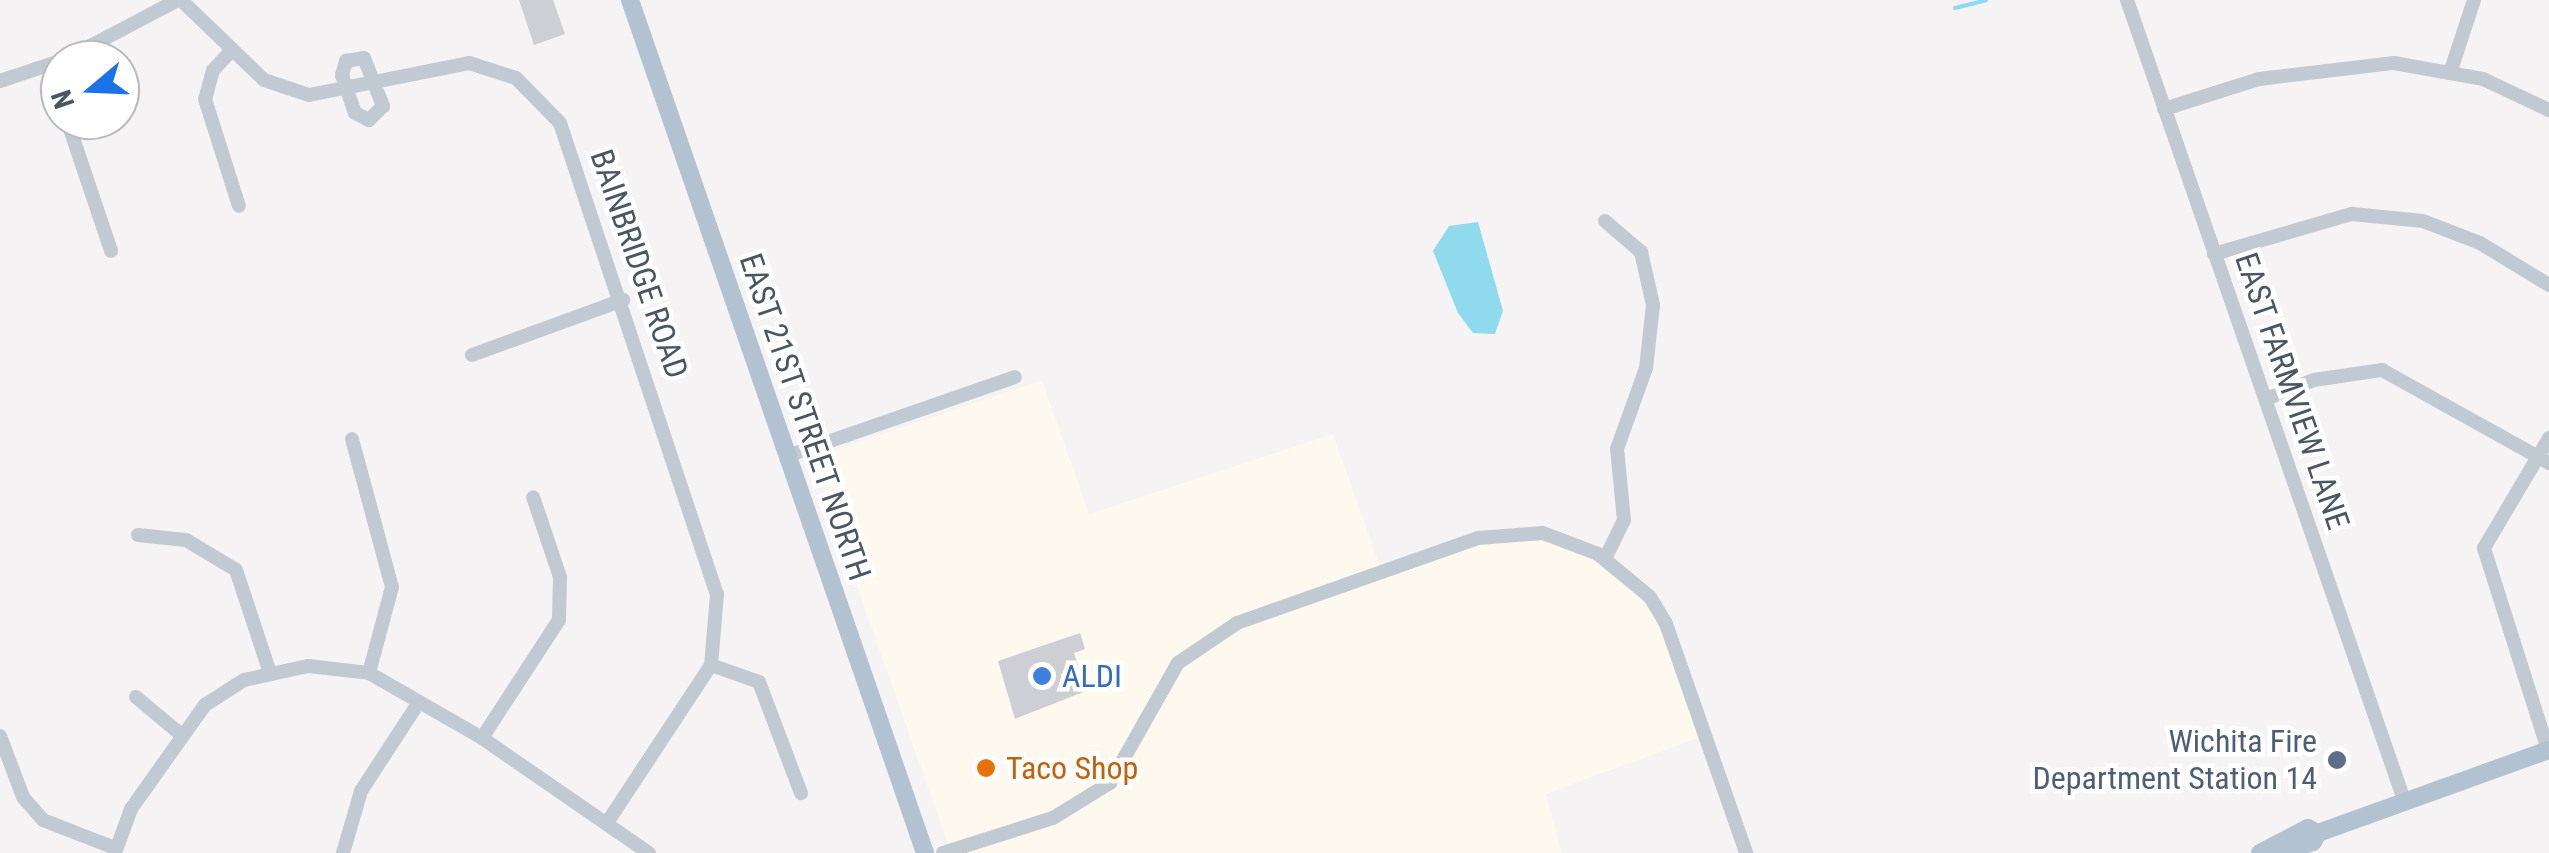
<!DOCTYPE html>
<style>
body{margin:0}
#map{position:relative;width:2549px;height:853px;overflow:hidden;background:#f5f3f3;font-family:"Roboto Condensed",sans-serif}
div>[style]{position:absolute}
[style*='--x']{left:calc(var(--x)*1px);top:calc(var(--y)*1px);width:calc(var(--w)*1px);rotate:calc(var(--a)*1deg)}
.commercial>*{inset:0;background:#fdf9ef}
.water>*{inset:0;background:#90daee}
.stream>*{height:4px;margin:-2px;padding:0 2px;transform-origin:2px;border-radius:2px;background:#90daee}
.building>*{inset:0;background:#cdcfd5}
.minor>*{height:14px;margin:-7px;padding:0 7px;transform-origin:7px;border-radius:7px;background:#c1cad2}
.major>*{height:18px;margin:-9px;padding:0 9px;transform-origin:9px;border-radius:9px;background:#b3c2d1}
.dots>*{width:28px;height:28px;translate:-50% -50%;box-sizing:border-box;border:5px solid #fff;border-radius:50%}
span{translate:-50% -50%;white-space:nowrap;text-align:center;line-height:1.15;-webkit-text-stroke:9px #fff;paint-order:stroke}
.street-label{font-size:32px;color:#4a5661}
.shop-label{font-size:32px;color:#366cbe}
.left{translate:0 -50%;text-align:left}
.service-label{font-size:32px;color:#4e5e75}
.right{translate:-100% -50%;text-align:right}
.food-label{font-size:32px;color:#c56008}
.north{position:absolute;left:40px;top:40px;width:100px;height:100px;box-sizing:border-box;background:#fff;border:2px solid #b7bbc0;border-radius:50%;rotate:251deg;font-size:28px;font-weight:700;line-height:40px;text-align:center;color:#4a5661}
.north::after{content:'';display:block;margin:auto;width:35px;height:45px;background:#1a73e8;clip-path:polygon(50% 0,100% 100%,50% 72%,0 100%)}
</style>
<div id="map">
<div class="commercial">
<i style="clip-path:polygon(1042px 380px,1089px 514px,1333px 434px,1382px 572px,1478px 538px,1543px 533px,1605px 559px,1666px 624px,1706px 735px,1546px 794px,1562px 853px,951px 853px,812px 458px)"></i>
</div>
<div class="water">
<i style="clip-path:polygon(1478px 222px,1503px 311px,1495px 334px,1473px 333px,1458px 313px,1433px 251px,1449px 226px)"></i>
</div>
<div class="stream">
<i style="--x:1955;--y:8;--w:32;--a:-14"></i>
</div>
<div class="building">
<i style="clip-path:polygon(519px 0,553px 0,565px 34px,534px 45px)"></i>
<i style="clip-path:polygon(1080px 633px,1085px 649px,1074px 653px,1086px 691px,1015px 719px,998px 661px)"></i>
</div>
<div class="minor">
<i style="--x:181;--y:0;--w:115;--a:43.9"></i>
<i style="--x:264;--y:80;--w:47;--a:18.4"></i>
<i style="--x:309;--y:95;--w:163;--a:-11.3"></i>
<i style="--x:469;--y:63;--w:49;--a:17.7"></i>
<i style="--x:516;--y:78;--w:63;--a:45.6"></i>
<i style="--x:560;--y:123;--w:496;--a:71.6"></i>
<i style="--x:717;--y:594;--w:71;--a:94.8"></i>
<i style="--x:711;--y:665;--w:189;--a:123.4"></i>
<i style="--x:2127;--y:0;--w:847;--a:70.9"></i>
<i style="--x:231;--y:51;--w:26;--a:133"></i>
<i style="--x:213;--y:70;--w:30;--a:105"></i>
<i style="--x:205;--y:99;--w:112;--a:72.4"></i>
<i style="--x:364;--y:58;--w:52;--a:68.4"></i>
<i style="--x:383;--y:106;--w:20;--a:135"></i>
<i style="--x:369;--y:120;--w:16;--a:-153"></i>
<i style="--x:355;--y:113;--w:40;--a:-108.9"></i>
<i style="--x:342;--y:75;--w:15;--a:-74"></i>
<i style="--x:346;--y:61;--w:18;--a:-9"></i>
<i style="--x:64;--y:60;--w:129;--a:-27.8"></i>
<i style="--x:48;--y:65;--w:37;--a:71"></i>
<i style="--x:2450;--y:73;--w:77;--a:-71.8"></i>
<i style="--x:0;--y:81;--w:63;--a:-18.4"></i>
<i style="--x:2164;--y:109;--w:100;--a:-17.5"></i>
<i style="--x:2259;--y:79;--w:136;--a:-6.8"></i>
<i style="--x:2394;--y:63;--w:90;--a:10.2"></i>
<i style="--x:2483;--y:79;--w:73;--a:25.2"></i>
<i style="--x:67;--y:120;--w:138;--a:71.4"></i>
<i style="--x:1605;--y:221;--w:48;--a:40.7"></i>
<i style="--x:1641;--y:252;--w:54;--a:77.2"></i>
<i style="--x:1653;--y:305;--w:63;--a:96.3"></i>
<i style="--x:1646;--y:368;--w:86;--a:109.7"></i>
<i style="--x:1617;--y:449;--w:71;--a:84.4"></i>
<i style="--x:1624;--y:520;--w:43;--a:116"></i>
<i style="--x:2214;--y:254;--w:144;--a:-16.2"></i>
<i style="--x:2352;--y:214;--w:71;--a:5.6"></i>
<i style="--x:2423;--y:221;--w:61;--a:21.1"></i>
<i style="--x:2480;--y:243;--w:81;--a:31.3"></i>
<i style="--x:472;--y:355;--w:161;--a:-20"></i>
<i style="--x:2266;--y:399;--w:52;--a:-21.6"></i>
<i style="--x:2314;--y:380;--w:69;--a:-8.4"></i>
<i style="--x:2382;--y:370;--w:191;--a:29.1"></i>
<i style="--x:352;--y:439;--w:153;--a:74.9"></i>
<i style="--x:392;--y:587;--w:89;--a:105"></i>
<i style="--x:787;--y:456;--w:241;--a:-19.1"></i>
<i style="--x:138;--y:535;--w:48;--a:5.9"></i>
<i style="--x:186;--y:540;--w:58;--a:31"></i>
<i style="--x:236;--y:570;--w:105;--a:71.7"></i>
<i style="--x:711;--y:665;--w:51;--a:19.5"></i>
<i style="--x:759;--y:682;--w:119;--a:69.3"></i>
<i style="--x:136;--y:697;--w:56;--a:39.9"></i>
<i style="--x:0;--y:736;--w:65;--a:69.3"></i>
<i style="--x:23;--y:797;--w:30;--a:49"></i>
<i style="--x:43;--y:820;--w:77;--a:21.3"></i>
<i style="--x:482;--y:738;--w:141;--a:-56.9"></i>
<i style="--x:559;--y:620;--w:43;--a:-88.7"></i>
<i style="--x:560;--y:577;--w:84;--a:-108.6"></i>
<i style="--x:2548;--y:750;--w:212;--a:-107.6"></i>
<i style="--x:2484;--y:548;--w:128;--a:-59.4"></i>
<i style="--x:115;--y:853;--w:47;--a:-70"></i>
<i style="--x:131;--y:809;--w:128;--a:-54.6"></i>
<i style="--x:205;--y:705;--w:46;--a:-32.7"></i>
<i style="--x:244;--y:680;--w:66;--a:-12.3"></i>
<i style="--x:308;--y:666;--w:61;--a:6.5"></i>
<i style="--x:369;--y:673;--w:130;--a:29.9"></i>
<i style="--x:482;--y:738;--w:203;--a:34.6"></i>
<i style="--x:343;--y:853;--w:65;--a:-73.8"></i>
<i style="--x:361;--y:791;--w:106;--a:-56.9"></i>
<i style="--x:943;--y:853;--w:115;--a:-17.7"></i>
<i style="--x:1053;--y:818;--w:67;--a:-31.6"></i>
<i style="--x:1110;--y:783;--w:138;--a:-60.5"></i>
<i style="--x:1178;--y:663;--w:71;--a:-34.1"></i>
<i style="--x:1237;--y:623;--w:256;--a:-19.4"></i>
<i style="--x:1478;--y:538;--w:65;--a:-4.4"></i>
<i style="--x:1543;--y:533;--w:59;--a:20.9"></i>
<i style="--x:1598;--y:554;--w:67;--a:39.6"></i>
<i style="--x:1650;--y:597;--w:31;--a:59"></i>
<i style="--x:1666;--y:624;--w:243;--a:70.7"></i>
</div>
<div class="major">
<i style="--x:630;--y:0;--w:903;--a:70.92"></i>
<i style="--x:2275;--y:847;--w:9;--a:41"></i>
<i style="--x:2282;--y:853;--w:33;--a:-20"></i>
<i style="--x:2313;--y:842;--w:10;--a:-61"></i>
<i style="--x:2318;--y:833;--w:245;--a:-19.8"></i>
<i style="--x:2260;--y:853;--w:54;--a:-27.5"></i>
<i style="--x:2308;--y:828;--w:11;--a:27"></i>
</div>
<div class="dots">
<i style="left:1042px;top:676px;background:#3f7fe0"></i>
<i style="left:2337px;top:760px;background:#5c6f8a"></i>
<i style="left:986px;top:768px;background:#e8710a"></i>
</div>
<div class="street-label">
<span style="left:639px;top:264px;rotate:71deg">BAINBRIDGE ROAD</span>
<span style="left:2292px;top:391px;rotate:71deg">EAST FARMVIEW LANE</span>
<span style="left:805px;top:417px;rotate:71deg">EAST 21ST STREET NORTH</span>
</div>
<div class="shop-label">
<span class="left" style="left:1062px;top:676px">ALDI</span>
</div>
<div class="service-label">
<span class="right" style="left:2317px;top:760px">Wichita Fire<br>Department Station 14</span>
</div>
<div class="food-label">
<span class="left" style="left:1006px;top:768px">Taco Shop</span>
</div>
<div class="north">N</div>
</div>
